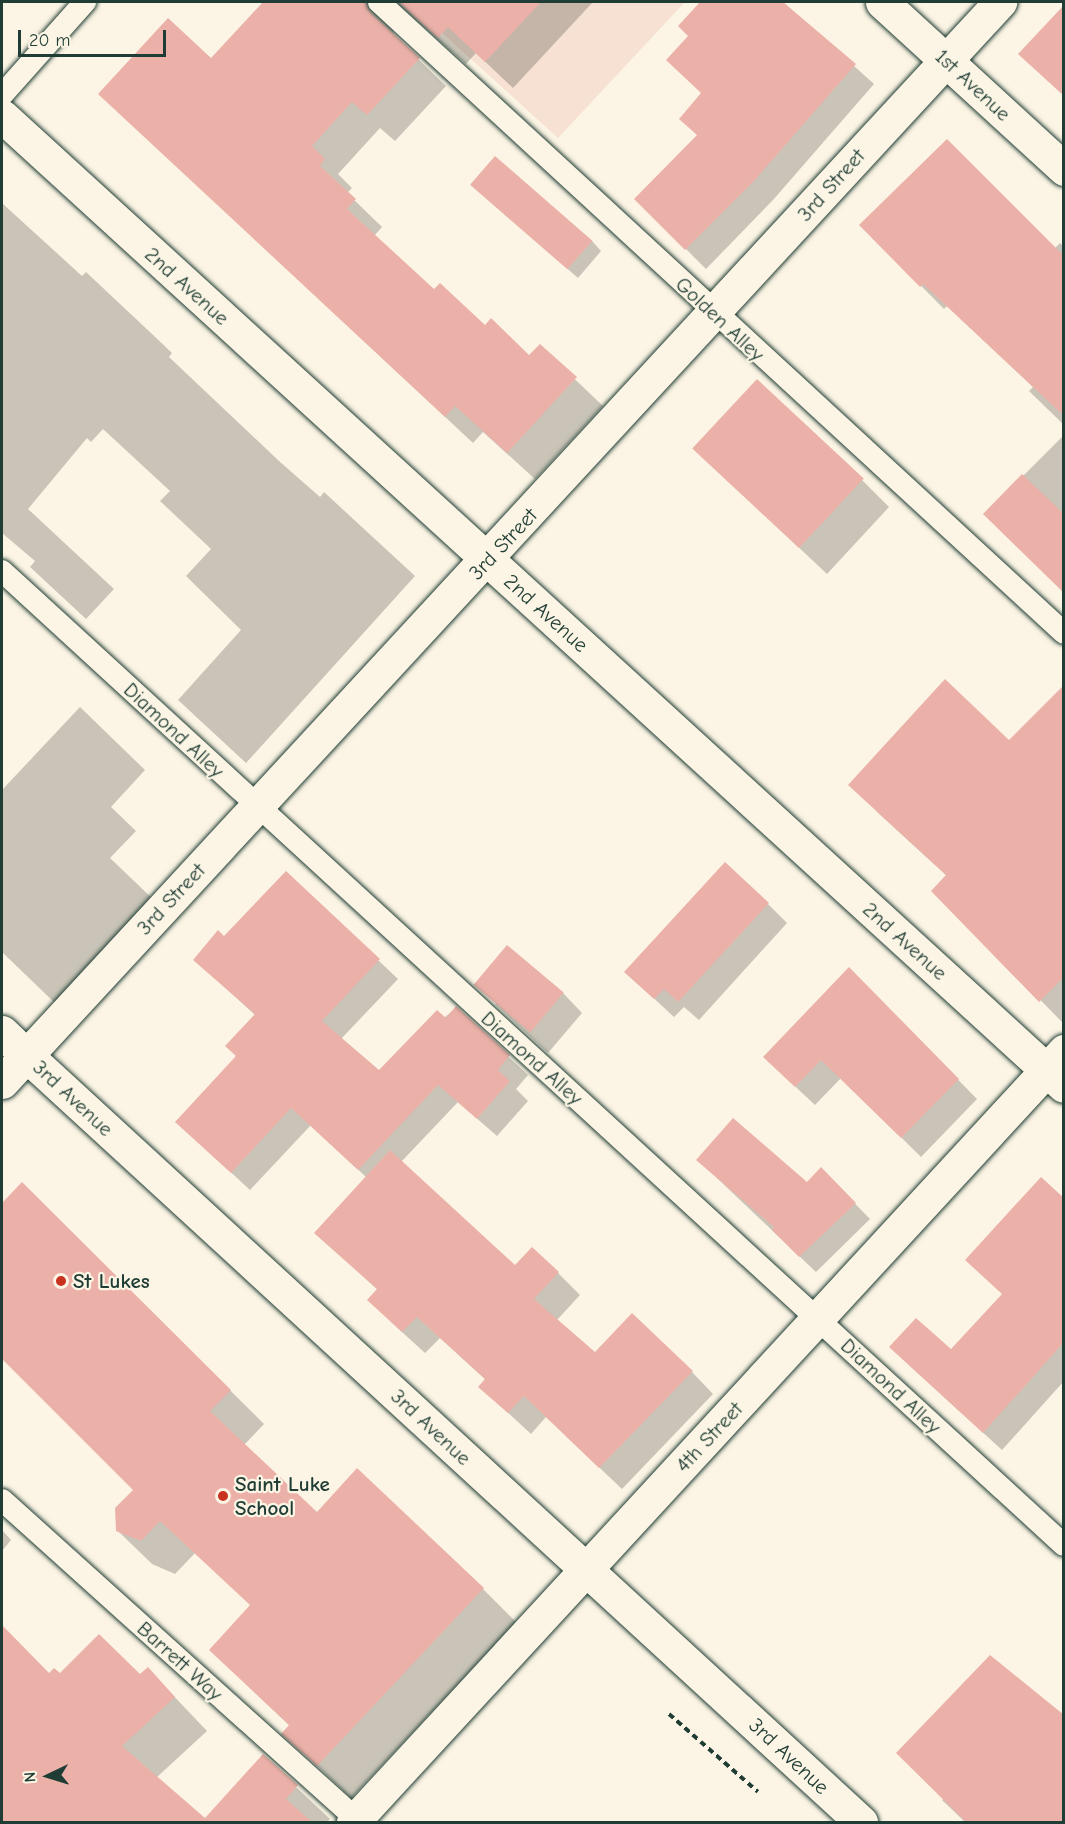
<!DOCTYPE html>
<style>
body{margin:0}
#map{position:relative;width:1065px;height:1824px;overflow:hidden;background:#fcf5e5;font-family:"Comic Neue",sans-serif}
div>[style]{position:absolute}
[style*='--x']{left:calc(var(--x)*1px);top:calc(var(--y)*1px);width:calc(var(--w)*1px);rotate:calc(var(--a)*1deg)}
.built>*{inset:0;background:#f7e1d3}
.shadow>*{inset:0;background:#0003}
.building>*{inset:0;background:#ebb1a8;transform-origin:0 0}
.path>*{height:4px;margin-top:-2px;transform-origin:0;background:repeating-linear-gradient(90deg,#1f3d34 0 6px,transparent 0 10.5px)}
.roads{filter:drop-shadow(0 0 2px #1f3d34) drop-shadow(0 0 2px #1f3d34)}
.lane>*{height:22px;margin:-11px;padding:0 11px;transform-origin:11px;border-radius:11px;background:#fcf5e5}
.street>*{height:33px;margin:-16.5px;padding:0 16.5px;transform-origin:16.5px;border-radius:16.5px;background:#fcf5e5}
.secondary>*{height:33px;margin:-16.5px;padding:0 16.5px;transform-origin:16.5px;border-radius:16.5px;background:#fcf5e5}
.dots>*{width:16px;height:16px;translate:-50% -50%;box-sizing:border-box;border:3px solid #fcf5e5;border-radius:50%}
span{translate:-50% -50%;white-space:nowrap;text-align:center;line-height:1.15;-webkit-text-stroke:4.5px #fcf5e5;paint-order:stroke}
.street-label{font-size:21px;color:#1f3d34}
.poi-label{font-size:21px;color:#1f3d34;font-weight:700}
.left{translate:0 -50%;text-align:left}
.frame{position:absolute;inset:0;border:3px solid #1f3d34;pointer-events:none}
.north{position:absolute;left:18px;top:1746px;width:60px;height:60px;-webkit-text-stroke:4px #fcf5e5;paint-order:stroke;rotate:266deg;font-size:16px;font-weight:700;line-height:24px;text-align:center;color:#1f3d34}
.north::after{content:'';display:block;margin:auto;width:21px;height:27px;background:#1f3d34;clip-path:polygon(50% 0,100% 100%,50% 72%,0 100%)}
.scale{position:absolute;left:18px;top:30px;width:148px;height:27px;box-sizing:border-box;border:3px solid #1f3d34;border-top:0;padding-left:8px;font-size:18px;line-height:21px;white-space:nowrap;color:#1f3d34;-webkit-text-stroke:4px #fcf5e5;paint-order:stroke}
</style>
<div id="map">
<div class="built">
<i style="clip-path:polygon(408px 2px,685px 2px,558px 138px)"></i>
</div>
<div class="shadow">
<i style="clip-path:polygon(265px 2px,593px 2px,513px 88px,476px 53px,466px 64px,410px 15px,392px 28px,395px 37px,446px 86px,395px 141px,380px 128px,338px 174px,352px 188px,347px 193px,382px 227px,374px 236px,434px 291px,529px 357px,540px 346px,603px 406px,535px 479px,483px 432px,473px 443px,100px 94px,211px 60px)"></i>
<i style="clip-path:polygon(702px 2px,783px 2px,874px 84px,773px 200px,706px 269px,636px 199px,698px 136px,681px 119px,703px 93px,690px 36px,680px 26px)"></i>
<i style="clip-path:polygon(482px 194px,592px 241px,601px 251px,578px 278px)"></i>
<i style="clip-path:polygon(3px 204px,82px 276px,86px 272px,152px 334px,172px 353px,169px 357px,279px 461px,320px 497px,324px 492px,415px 576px,246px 763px,178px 700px,241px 630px,186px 576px,211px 549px,160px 501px,170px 491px,103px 429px,91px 442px,87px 438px,28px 509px,114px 589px,86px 619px,30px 567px,35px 561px,2px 533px)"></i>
<i style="clip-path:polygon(861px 225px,1054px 249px,1060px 243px,1064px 247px,1064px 425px,1029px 391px,1033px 387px,947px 306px,944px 309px)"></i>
<i style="clip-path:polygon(1064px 435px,1064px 592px,985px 514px)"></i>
<i style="clip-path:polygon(722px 475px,862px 480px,889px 507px,827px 574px)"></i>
<i style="clip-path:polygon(80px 707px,145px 770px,111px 807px,136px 831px,110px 858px,156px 902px,58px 1006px,2px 952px,2px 790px)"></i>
<i style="clip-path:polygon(1064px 707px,1064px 1024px,933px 891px,947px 876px,876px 811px,1009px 742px)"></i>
<i style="clip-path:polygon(286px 873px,398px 979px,341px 1039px,379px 1072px,456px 1008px,528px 1075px,516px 1089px,528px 1101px,497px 1136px,458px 1102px,401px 1162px,515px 1267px,532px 1249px,558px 1273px,580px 1295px,557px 1320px,595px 1354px,692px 1372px,713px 1394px,622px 1489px,546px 1417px,531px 1434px,480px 1387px,486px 1380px,440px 1338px,425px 1353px,391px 1322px,378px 1290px,316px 1233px,366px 1177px,311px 1125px,250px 1190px,196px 1140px,255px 1015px,195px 960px,224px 938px)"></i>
<i style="clip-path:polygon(768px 904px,787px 923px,699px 1020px,684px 1007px,674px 1017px,646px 991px)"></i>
<i style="clip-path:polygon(849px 969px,977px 1099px,921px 1157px,841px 1078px,815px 1105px,784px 1076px)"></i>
<i style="clip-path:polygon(563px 993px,582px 1013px,548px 1053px,495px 1004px)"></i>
<i style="clip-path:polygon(698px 1160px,807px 1184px,821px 1169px,870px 1219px,816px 1272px)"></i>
<i style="clip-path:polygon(22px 1184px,264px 1424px,244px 1445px,317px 1514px,483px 1589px,516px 1622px,351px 1798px,283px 1733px,290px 1726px,245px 1683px,252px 1606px,195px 1553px,175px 1574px,152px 1564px,118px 1531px,135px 1490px,2px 1358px,2px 1205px)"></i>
<i style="clip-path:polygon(1064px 1200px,1064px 1381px,1002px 1450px,909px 1365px,951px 1351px,1003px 1294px)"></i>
<i style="clip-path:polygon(2px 1530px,11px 1540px,2px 1551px)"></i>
<i style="clip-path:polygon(2px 1627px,49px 1675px,140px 1676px,148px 1669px,207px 1731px,156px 1778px,205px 1820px,263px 1756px,330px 1819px,327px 1822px,2px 1822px)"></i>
<i style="clip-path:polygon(1064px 1718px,1064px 1822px,965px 1822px,942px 1800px)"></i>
</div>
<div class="building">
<i style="clip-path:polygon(263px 2px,366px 2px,370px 12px,420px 58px,367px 115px,352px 102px,312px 146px,325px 159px,320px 166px,356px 199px,347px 209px,434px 289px,440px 283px,485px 325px,491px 318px,529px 355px,540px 344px,577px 377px,507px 453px,455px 406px,445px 417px,98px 94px,168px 18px,211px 58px)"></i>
<i style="clip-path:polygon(398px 2px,541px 2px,485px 62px,448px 27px,438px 38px)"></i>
<i style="clip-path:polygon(700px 2px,783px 2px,856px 64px,754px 181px,685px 250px,634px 199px,697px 135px,679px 119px,701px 93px,666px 60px,688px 36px,678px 26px)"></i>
<i style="clip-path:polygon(1064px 5px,1064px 96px,1018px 54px)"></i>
<i style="clip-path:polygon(947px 139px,1064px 256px,1064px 416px,923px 284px,920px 287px,859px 225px)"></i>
<i style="left:495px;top:156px;width:129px;height:38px;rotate:41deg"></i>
<i style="left:757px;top:379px;width:146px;height:95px;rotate:43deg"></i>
<i style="clip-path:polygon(1022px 474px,1064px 514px,1064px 593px,983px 514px)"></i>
<i style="clip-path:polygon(945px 679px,1009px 740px,1064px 685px,1064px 977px,1039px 1002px,931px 891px,946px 875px,848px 785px)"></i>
<i style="clip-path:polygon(725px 862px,769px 903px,678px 1002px,664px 989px,654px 999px,624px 972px)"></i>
<i style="clip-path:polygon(286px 871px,380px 959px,322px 1021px,379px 1070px,437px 1010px,446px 1018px,456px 1006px,510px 1055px,498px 1070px,510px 1081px,477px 1119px,438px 1085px,358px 1170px,291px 1108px,231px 1173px,175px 1122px,236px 1056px,225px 1046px,255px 1014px,193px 960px,218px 930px,224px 936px)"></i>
<i style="left:507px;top:945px;width:74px;height:52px;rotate:40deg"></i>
<i style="clip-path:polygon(849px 967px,959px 1079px,901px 1138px,821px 1060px,795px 1087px,763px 1057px)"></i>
<i style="clip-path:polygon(733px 1118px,807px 1182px,821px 1167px,856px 1203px,799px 1257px,772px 1230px,774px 1227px,696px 1160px)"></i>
<i style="clip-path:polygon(390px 1150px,515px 1265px,532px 1247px,559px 1272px,534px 1299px,595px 1352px,632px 1313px,693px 1371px,599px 1468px,524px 1396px,508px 1413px,478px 1387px,485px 1379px,417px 1317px,402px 1332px,367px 1300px,377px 1289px,314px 1233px)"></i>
<i style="clip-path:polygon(1041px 1177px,1064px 1198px,1064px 1342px,983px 1433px,889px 1347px,916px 1318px,951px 1349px,1002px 1294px,965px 1260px)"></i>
<i style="clip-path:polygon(22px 1182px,231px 1390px,210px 1411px,317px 1512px,357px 1468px,484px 1588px,317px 1766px,281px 1734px,289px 1725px,209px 1650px,250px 1605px,160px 1521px,141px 1541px,116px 1531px,115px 1508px,133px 1490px,2px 1359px,2px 1203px)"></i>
<i style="clip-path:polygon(2px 1625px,49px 1673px,54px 1668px,60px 1673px,99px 1634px,140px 1674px,148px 1667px,175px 1697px,122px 1746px,205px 1818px,263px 1754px,298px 1785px,286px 1799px,312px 1822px,2px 1822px)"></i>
<i style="clip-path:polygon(990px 1655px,1064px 1715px,1064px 1822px,966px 1822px,896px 1753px)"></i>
</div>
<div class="path">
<i style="--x:669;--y:1714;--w:118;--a:41.2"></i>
</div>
<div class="roads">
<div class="lane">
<i style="--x:379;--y:2;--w:931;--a:42.65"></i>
<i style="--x:2;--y:95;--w:125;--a:-48.3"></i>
<i style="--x:2;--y:571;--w:1441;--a:42.53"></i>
<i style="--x:2;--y:1500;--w:481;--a:42"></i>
</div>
<div class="street">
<i style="--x:882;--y:2;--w:247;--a:42.5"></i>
<i style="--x:2;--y:116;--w:1438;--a:42.41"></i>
<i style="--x:26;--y:1055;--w:1134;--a:42.57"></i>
<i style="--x:353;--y:1822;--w:1049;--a:-47.32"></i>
</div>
<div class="secondary">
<i style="--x:2;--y:1032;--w:33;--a:44"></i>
<i style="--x:2;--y:1082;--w:1471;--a:-47.26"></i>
</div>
</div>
<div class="dots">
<i style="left:61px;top:1281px;background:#c8321e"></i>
<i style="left:223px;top:1496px;background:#c8321e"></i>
</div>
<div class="street-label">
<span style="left:973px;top:85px;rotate:43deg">1st Avenue</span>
<span style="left:831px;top:185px;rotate:-48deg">3rd Street</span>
<span style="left:187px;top:286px;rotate:42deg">2nd Avenue</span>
<span style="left:720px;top:319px;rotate:43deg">Golden Alley</span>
<span style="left:503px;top:544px;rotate:-47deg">3rd Street</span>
<span style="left:546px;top:613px;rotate:42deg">2nd Avenue</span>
<span style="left:174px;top:730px;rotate:43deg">Diamond Alley</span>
<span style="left:171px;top:899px;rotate:-47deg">3rd Street</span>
<span style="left:905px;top:941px;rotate:42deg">2nd Avenue</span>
<span style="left:532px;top:1058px;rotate:42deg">Diamond Alley</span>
<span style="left:73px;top:1098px;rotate:43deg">3rd Avenue</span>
<span style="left:891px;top:1386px;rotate:43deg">Diamond Alley</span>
<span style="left:431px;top:1427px;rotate:43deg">3rd Avenue</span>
<span style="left:709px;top:1437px;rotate:-47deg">4th Street</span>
<span style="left:180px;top:1661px;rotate:42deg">Barrett Way</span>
<span style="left:789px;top:1756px;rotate:43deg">3rd Avenue</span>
</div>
<div class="poi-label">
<span class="left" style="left:73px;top:1281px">St Lukes</span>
<span class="left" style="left:235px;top:1496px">Saint Luke<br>School</span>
</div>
<div class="frame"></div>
<div class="north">N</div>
<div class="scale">20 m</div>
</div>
